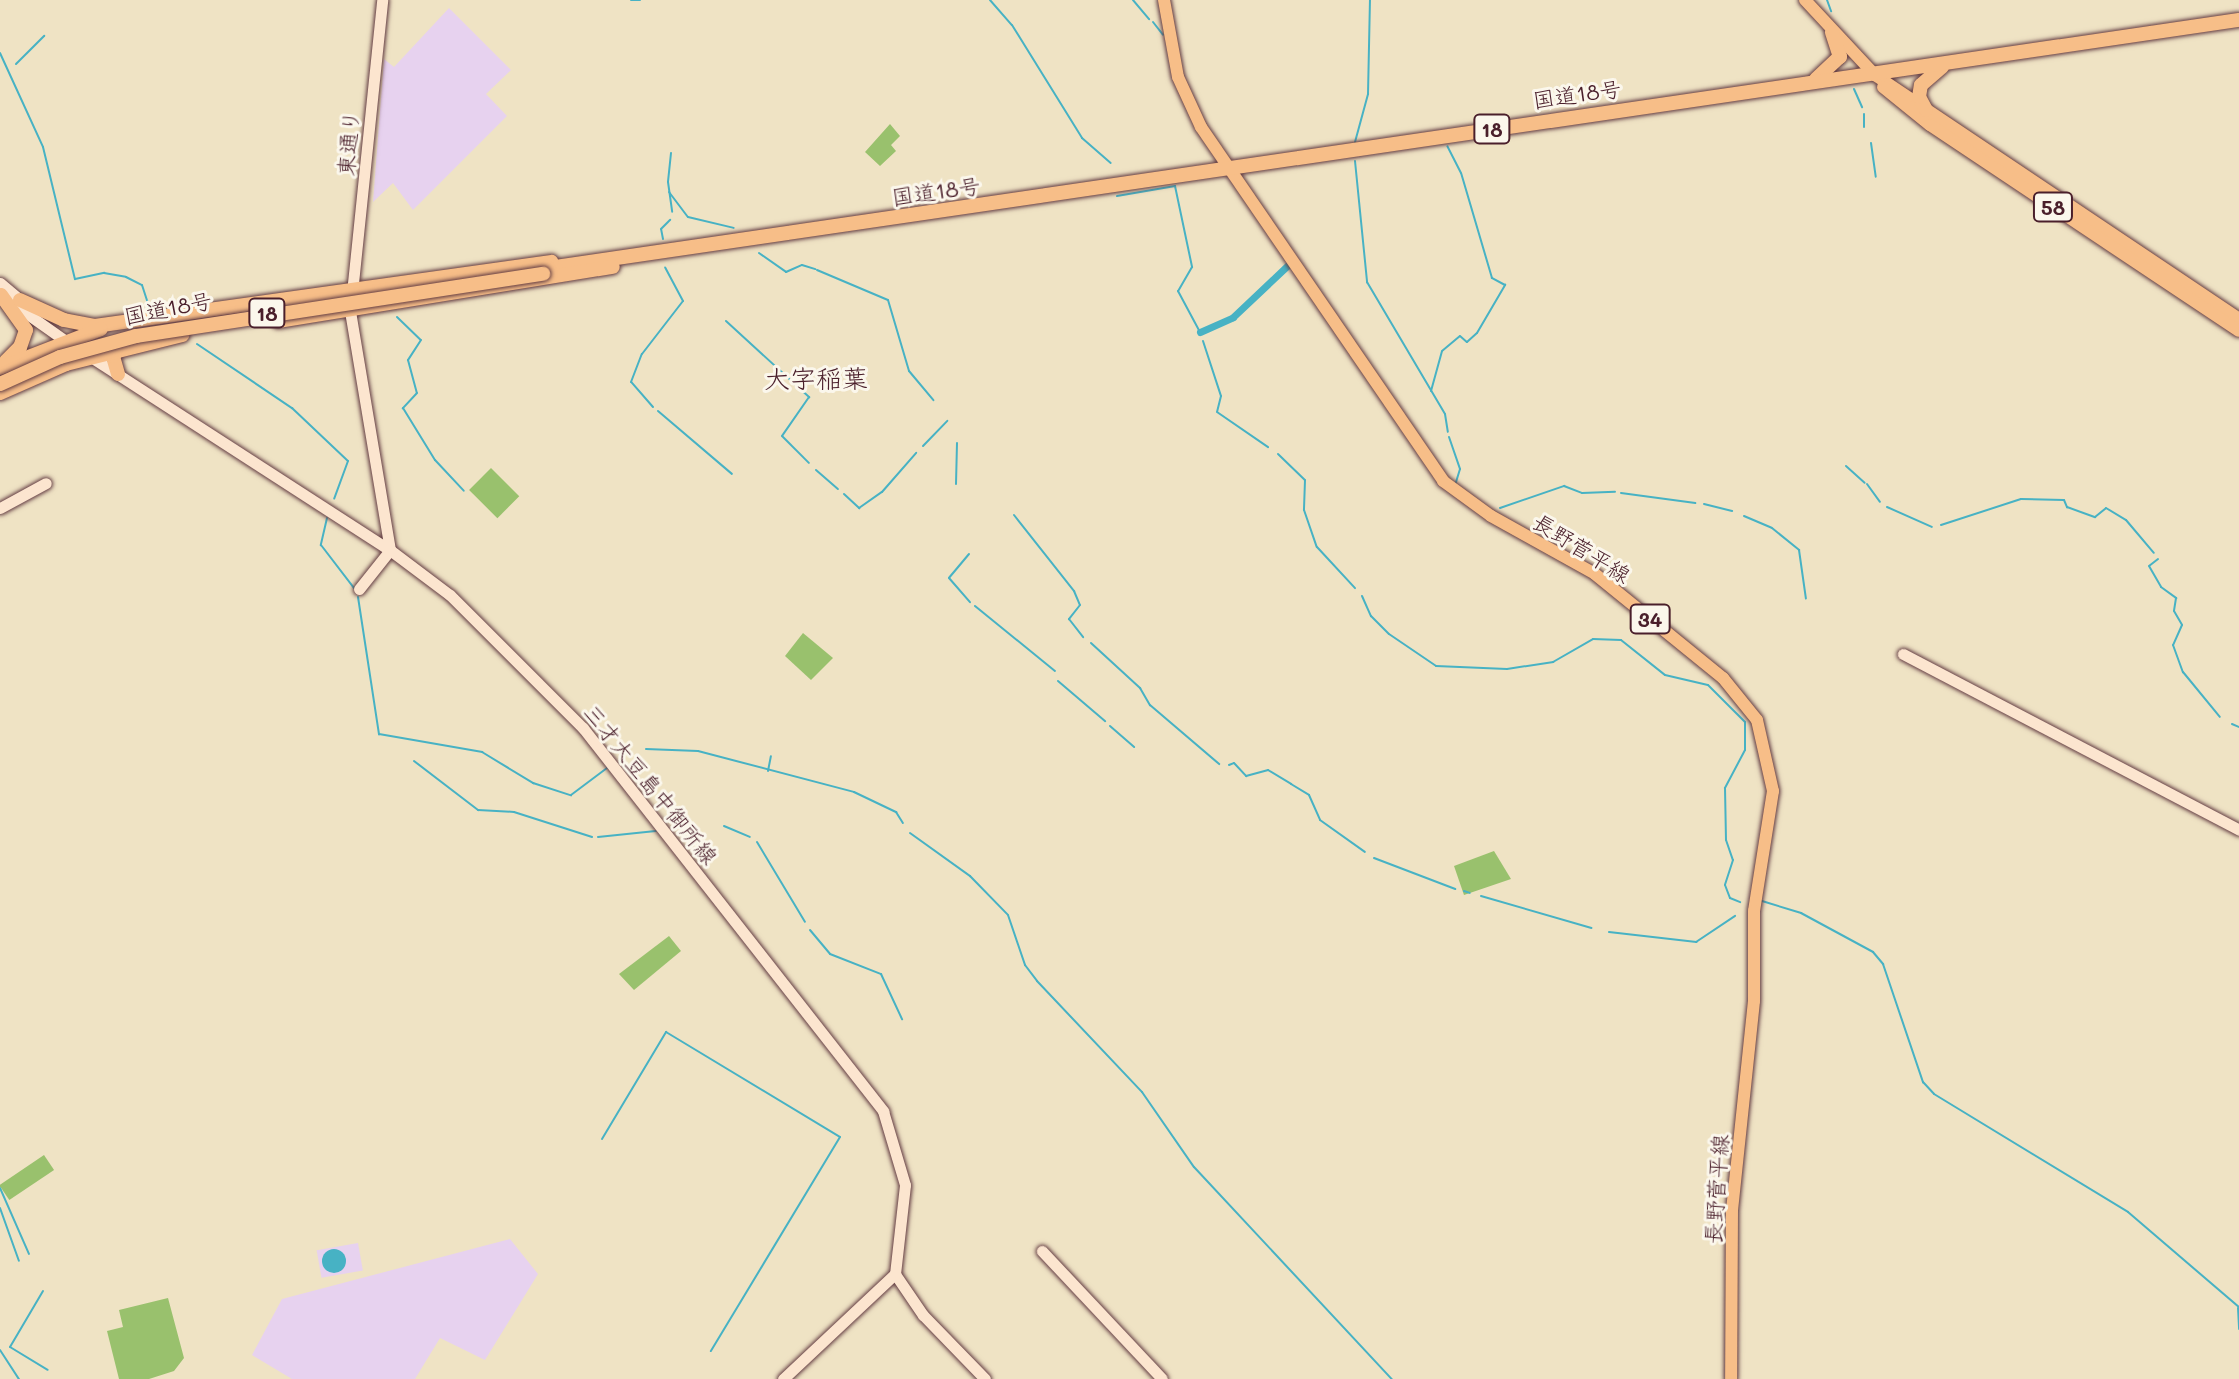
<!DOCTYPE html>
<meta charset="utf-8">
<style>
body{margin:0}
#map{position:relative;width:2239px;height:1379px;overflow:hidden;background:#efe3c4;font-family:Mali,"Klee One",sans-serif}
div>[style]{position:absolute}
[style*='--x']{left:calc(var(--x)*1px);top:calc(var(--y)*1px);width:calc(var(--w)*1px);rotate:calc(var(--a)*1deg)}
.built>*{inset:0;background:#e7d2ef;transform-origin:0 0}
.green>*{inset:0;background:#99c16d;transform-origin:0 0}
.water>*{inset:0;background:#47b2c4}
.round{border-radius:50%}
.stream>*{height:2px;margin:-1px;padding:0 1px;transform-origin:1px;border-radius:1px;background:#47b2c4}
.canal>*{height:7px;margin:-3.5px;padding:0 3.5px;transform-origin:3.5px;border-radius:3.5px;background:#47b2c4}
.roads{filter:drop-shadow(0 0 2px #633c42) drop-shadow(0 0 2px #633c42)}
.secondary>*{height:11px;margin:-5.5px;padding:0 5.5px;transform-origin:5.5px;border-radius:5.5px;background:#fce5cf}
.primary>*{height:12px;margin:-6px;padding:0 6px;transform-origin:6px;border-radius:6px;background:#f7be88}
.highway>*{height:14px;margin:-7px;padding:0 7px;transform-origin:7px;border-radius:7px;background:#f7be88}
.bridges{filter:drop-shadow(0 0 2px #633c42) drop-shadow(0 0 2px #633c42)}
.highway-bridge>*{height:14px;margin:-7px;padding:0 7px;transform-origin:7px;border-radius:7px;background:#f7be88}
span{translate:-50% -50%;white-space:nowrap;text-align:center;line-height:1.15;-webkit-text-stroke:6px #fbf7ec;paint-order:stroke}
.shield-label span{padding:2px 6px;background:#fbf7ec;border:2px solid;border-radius:6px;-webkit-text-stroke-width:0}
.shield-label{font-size:20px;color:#4a1f2b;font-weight:700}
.street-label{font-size:22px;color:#4a1f2b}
.quarter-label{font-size:26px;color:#4a1f2b}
</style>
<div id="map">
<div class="built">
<i style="clip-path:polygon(449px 8px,511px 70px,486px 94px,507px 116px,413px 210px,393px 183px,373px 202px,384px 59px,394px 67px)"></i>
<i style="clip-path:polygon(510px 1239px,538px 1274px,485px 1360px,440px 1338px,415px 1379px,292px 1379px,252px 1355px,282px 1299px)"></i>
<i style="left:358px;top:1243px;width:28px;height:42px;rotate:80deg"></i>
</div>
<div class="green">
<i style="clip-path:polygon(890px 124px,900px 136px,891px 145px,896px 151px,880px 166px,865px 152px)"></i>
<i style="left:491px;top:468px;width:40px;height:31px;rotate:45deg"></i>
<i style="clip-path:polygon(803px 633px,833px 658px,811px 680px,785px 656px)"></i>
<i style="clip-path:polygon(1494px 851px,1511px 879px,1464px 895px,1454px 866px)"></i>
<i style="clip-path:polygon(669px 936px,681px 951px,634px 990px,619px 974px)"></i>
<i style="left:44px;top:1155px;width:18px;height:54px;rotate:56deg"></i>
<i style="clip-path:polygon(168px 1298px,184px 1358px,174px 1371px,149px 1379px,119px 1379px,107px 1331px,123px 1327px,119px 1310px)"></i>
</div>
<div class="water">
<i class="round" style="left:322px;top:1249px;width:24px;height:24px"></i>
</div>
<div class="stream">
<i style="--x:631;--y:0;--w:9;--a:0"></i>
<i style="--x:990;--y:0;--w:33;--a:49"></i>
<i style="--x:1012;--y:25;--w:133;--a:58.2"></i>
<i style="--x:1082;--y:138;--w:38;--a:41"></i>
<i style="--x:1133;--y:0;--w:25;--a:50"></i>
<i style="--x:1827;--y:0;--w:12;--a:70"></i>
<i style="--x:1153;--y:22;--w:16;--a:52"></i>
<i style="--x:0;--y:53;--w:103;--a:65.4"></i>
<i style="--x:43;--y:147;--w:136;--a:76.4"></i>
<i style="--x:75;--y:279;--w:30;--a:-12"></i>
<i style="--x:104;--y:273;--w:22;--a:10"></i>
<i style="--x:126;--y:277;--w:18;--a:27"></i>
<i style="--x:142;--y:285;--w:26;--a:72"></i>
<i style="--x:16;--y:64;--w:40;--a:-45"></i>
<i style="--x:1854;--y:89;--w:20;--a:66"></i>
<i style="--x:1864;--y:114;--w:13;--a:90"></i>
<i style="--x:1355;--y:142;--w:50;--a:-74.8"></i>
<i style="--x:1368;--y:94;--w:94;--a:-88.8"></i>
<i style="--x:1871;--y:143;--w:34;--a:82"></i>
<i style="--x:671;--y:153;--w:29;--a:96"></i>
<i style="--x:668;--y:182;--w:30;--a:82"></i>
<i style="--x:1355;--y:161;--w:122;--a:84.3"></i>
<i style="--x:1367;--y:282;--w:153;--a:59.4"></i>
<i style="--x:1445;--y:414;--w:18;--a:81"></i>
<i style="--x:669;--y:192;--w:31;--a:53"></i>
<i style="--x:688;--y:217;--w:47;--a:13.4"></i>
<i style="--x:1117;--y:196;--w:59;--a:-9.8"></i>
<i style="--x:1175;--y:186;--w:83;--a:78.1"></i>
<i style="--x:1192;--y:267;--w:28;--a:120"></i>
<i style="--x:1178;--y:291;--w:47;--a:61.8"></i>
<i style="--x:663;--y:239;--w:10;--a:-101"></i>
<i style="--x:661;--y:229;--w:13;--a:-45"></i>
<i style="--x:759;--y:253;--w:33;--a:35"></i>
<i style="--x:786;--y:272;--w:17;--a:-24"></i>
<i style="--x:802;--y:265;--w:14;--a:17"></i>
<i style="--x:817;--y:270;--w:77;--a:22.9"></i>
<i style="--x:888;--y:300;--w:74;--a:73.5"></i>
<i style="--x:909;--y:371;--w:38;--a:50"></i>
<i style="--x:397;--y:317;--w:33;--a:44"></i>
<i style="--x:421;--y:340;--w:24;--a:123"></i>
<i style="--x:408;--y:360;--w:34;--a:75"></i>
<i style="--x:417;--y:393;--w:21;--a:133"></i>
<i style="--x:403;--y:408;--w:61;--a:58.4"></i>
<i style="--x:435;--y:460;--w:42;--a:46.9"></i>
<i style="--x:726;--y:321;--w:113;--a:42.5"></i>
<i style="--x:809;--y:397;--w:47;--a:124.7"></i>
<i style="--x:782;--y:436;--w:38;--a:45"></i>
<i style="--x:1203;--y:341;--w:58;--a:71.9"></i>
<i style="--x:1221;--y:396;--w:16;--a:104"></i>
<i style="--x:1217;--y:412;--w:62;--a:34.5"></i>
<i style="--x:197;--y:344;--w:115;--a:34"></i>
<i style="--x:292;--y:408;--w:77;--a:43.4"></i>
<i style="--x:348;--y:461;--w:40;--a:110.2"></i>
<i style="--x:1431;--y:391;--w:41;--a:-74.6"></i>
<i style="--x:1442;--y:351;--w:23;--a:-40"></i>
<i style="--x:1460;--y:336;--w:9;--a:41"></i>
<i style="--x:1467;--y:342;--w:13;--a:-42"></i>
<i style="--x:1477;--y:333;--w:56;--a:-59.7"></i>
<i style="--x:1505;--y:285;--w:15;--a:-152"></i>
<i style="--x:1492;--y:278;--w:109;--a:-106.4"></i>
<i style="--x:1461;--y:173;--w:30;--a:-117"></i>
<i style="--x:653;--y:407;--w:33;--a:-131"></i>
<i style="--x:631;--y:382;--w:30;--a:-69"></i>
<i style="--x:642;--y:354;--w:67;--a:-52.3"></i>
<i style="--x:683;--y:301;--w:38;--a:-118"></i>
<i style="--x:658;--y:411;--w:97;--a:40.4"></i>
<i style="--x:1449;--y:437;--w:34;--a:71"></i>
<i style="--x:1460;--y:469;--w:17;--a:107"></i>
<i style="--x:923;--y:446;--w:35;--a:-46"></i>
<i style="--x:1278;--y:454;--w:37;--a:44"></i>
<i style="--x:1305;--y:480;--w:30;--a:92"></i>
<i style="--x:1304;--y:510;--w:39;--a:71"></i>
<i style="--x:1317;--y:547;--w:56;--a:47.2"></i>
<i style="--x:1846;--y:466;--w:25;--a:42"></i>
<i style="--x:816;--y:470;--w:29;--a:41"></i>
<i style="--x:956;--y:484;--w:41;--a:-88.6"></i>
<i style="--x:1867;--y:484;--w:22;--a:54"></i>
<i style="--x:1621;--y:493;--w:75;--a:7.7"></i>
<i style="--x:844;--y:494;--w:21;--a:43"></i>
<i style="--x:859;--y:508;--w:28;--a:-35"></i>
<i style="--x:882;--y:492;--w:52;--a:-48.9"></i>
<i style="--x:1704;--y:504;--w:29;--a:14"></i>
<i style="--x:1887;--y:507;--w:49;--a:24"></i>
<i style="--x:1500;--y:508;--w:68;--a:-19"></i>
<i style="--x:1564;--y:486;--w:19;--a:21"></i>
<i style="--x:1582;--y:493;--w:33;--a:-2"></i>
<i style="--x:1014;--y:515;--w:97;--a:51.7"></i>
<i style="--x:1074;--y:591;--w:15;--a:67"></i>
<i style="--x:1080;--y:605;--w:18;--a:128"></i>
<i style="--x:1069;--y:619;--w:23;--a:52"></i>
<i style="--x:1744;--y:516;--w:30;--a:23"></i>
<i style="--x:1772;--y:528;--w:35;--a:39"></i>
<i style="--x:1799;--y:550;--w:49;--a:81.9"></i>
<i style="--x:327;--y:518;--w:28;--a:103"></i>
<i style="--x:321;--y:545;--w:54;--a:52.5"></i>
<i style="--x:1941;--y:525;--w:84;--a:-18"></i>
<i style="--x:2021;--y:499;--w:43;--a:1.3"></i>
<i style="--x:2064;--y:500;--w:8;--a:67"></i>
<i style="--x:2067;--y:507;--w:30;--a:20"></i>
<i style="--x:2095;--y:517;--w:14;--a:-39"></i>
<i style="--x:2106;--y:508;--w:23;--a:31"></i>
<i style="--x:2126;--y:520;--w:43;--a:49.7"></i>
<i style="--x:969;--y:554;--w:31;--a:130"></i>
<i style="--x:949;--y:578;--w:32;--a:49"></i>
<i style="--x:2158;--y:559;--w:11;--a:142"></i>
<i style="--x:2149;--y:566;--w:24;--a:60"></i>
<i style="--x:2161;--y:587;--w:19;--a:36"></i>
<i style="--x:2176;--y:598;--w:13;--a:99"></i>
<i style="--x:2174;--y:611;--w:16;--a:60"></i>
<i style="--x:2182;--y:625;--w:22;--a:114"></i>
<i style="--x:2173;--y:645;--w:29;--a:70"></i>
<i style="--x:2183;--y:672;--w:58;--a:50.6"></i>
<i style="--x:1362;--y:596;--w:22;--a:66"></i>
<i style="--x:1371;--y:616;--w:25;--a:45"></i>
<i style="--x:1389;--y:634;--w:57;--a:34.2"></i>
<i style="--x:1436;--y:666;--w:71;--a:2.4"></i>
<i style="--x:1507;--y:669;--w:47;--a:-8.7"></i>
<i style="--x:1553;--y:662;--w:46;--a:-29.9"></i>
<i style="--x:1593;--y:639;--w:28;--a:2"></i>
<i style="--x:1621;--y:640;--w:56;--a:38.5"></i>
<i style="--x:1665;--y:675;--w:44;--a:13.1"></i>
<i style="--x:1708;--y:685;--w:52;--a:45"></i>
<i style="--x:1745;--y:722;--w:28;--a:90"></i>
<i style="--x:1745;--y:750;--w:43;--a:117.8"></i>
<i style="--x:1725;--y:788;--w:52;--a:88.9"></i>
<i style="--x:1726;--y:840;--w:21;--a:71"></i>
<i style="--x:1733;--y:860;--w:26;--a:108"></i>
<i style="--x:1725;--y:885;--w:14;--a:69"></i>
<i style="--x:1730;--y:898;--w:11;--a:22"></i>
<i style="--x:358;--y:597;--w:139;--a:81.3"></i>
<i style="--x:379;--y:734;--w:105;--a:9.9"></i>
<i style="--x:482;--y:752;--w:60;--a:31.3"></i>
<i style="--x:533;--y:783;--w:40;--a:18"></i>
<i style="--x:571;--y:795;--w:45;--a:-36.9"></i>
<i style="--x:975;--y:606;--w:103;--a:39.1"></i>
<i style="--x:1091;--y:643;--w:67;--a:42.6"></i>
<i style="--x:1140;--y:688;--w:20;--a:60"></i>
<i style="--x:1150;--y:705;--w:91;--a:40.5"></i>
<i style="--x:1058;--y:681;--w:62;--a:40.4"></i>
<i style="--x:2232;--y:724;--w:8;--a:23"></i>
<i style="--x:1110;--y:726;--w:32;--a:41"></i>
<i style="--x:646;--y:749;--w:52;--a:2.2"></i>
<i style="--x:698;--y:751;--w:161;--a:14.7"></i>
<i style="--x:854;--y:792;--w:47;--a:25.5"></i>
<i style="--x:896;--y:812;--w:13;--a:58"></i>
<i style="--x:414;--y:761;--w:81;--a:37.4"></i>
<i style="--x:478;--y:810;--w:36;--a:3"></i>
<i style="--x:514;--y:812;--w:82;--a:17.8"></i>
<i style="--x:1229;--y:765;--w:5;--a:-22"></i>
<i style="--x:1234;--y:763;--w:18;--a:47"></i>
<i style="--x:1246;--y:776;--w:23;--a:-15"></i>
<i style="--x:1268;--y:770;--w:27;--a:31"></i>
<i style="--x:1291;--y:784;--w:21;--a:31"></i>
<i style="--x:1309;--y:795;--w:27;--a:66"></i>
<i style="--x:1320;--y:820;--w:55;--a:35.4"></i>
<i style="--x:768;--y:771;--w:15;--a:-79"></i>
<i style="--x:724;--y:826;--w:28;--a:23"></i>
<i style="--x:910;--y:833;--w:74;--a:35.6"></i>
<i style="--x:970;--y:876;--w:54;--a:45.7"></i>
<i style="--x:1008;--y:915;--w:53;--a:71.2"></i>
<i style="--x:1025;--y:965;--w:20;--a:53"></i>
<i style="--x:1037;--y:981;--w:153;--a:46.6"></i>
<i style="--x:1142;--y:1092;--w:91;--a:55.3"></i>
<i style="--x:1194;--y:1167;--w:290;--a:47"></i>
<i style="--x:598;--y:837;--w:58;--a:-5.9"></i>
<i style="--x:757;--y:842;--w:93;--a:59"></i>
<i style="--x:1374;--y:858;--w:87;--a:20.9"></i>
<i style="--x:1464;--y:891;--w:6;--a:18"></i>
<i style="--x:1481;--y:896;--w:115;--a:16.2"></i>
<i style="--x:1762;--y:901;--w:41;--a:17.1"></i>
<i style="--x:1801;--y:913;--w:82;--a:28.4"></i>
<i style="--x:1873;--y:952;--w:16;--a:50"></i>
<i style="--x:1883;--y:964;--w:125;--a:71.3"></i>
<i style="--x:1923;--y:1082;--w:16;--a:47"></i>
<i style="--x:1934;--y:1094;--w:227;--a:31.3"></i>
<i style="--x:2128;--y:1212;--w:146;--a:40.6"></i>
<i style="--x:810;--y:930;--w:31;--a:50"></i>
<i style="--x:830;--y:954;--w:55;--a:21.4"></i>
<i style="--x:881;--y:974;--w:50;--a:65"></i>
<i style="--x:1609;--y:932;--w:88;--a:6.6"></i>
<i style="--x:1696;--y:942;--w:47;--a:-33.7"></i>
<i style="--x:602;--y:1139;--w:125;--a:-59.1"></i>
<i style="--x:666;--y:1032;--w:203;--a:31.1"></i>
<i style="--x:840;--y:1137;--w:250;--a:121.1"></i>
<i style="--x:0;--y:1188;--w:72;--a:66.3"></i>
<i style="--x:0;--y:1208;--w:56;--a:70.3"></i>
<i style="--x:43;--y:1291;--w:65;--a:120.5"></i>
<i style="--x:10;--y:1347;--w:44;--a:31.2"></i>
<i style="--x:2238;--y:1308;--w:21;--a:87"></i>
<i style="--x:0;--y:1350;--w:35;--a:57"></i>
</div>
<div class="canal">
<i style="--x:1200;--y:332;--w:36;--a:-24"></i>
<i style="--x:1233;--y:317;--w:77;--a:-43.4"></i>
</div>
<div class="roads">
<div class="secondary">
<i style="--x:0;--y:283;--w:31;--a:40"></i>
<i style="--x:9;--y:301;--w:75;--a:35.2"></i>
<i style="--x:88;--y:355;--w:359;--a:32.9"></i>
<i style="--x:390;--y:550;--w:75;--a:36.9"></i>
<i style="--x:450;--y:595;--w:188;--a:45"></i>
<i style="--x:583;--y:728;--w:487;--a:51.9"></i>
<i style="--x:883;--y:1111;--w:77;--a:73.4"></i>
<i style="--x:905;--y:1185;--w:90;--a:96.4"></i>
<i style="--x:895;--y:1274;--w:50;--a:55.7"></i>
<i style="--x:923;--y:1315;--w:89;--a:45.9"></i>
<i style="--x:0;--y:508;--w:52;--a:-28.5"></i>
<i style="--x:359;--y:589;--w:50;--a:-51.5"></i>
<i style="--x:390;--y:550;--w:241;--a:-99.5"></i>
<i style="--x:350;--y:312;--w:314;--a:-84.1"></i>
<i style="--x:1903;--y:654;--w:379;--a:27.6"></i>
<i style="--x:1042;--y:1251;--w:175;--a:46.8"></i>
<i style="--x:783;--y:1379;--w:154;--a:-43.2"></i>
</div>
<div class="primary">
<i style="--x:1164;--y:0;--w:78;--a:79.7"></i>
<i style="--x:1178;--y:77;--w:55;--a:65.3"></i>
<i style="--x:1201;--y:127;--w:429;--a:55.6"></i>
<i style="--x:1443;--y:481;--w:59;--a:36.1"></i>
<i style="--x:1491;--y:516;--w:119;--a:29.1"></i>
<i style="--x:1595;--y:574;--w:165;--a:39.1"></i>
<i style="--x:1723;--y:678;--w:54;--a:51"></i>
<i style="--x:1757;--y:720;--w:73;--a:77.3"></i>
<i style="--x:1773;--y:791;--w:121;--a:99"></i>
<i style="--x:1754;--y:911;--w:90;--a:90"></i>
<i style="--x:1754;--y:1001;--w:210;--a:96"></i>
<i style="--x:1732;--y:1210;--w:169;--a:90.3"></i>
<i style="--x:1805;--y:0;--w:103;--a:47"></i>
<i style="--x:1875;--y:75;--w:438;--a:33.8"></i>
<i style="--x:1883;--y:87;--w:60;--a:39"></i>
<i style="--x:1930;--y:125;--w:371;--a:33.7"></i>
</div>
<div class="highway">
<i style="--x:1816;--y:79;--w:33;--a:-43"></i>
<i style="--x:1840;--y:57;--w:26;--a:-108"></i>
<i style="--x:1926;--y:110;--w:15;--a:-118"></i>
<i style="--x:1919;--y:97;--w:12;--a:-81"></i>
<i style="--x:1921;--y:85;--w:28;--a:-41"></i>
<i style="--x:542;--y:269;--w:1715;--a:-8.35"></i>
<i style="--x:1;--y:295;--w:43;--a:54.5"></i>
<i style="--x:26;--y:330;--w:18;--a:109"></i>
<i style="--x:20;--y:347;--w:20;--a:135"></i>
<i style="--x:20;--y:300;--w:48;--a:24.4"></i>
<i style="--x:64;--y:320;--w:32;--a:11"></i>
<i style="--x:95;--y:326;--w:461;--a:-8"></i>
<i style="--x:278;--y:321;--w:339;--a:-9.2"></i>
<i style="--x:0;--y:368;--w:108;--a:-21.1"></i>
<i style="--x:118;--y:374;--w:19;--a:-106"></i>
<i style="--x:113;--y:356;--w:11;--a:-49"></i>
<i style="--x:0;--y:393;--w:72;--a:-23.7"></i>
<i style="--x:66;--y:364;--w:120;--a:-14"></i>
</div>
</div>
<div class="bridges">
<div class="highway-bridge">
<i style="--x:0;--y:384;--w:66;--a:-24.2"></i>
<i style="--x:60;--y:357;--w:79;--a:-15.4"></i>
<i style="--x:136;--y:336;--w:412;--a:-8.7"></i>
</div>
</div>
<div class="shield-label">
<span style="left:1492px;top:129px">18</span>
<span style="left:2053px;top:207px">58</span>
<span style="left:267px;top:313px">18</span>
<span style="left:1650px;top:619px">34</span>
</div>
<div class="street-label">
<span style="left:1577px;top:94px;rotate:-8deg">国道18号</span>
<span style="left:348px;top:143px;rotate:-85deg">東通り</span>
<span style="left:936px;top:191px;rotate:-8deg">国道18号</span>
<span style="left:168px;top:308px;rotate:-11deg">国道18号</span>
<span style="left:1582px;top:548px;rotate:32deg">長野菅平線</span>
<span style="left:651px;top:784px;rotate:51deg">三才大豆島中御所線</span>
<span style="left:1716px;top:1189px;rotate:-86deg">長野菅平線</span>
</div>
<div class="quarter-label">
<span style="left:816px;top:379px">大字稲葉</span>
</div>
</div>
